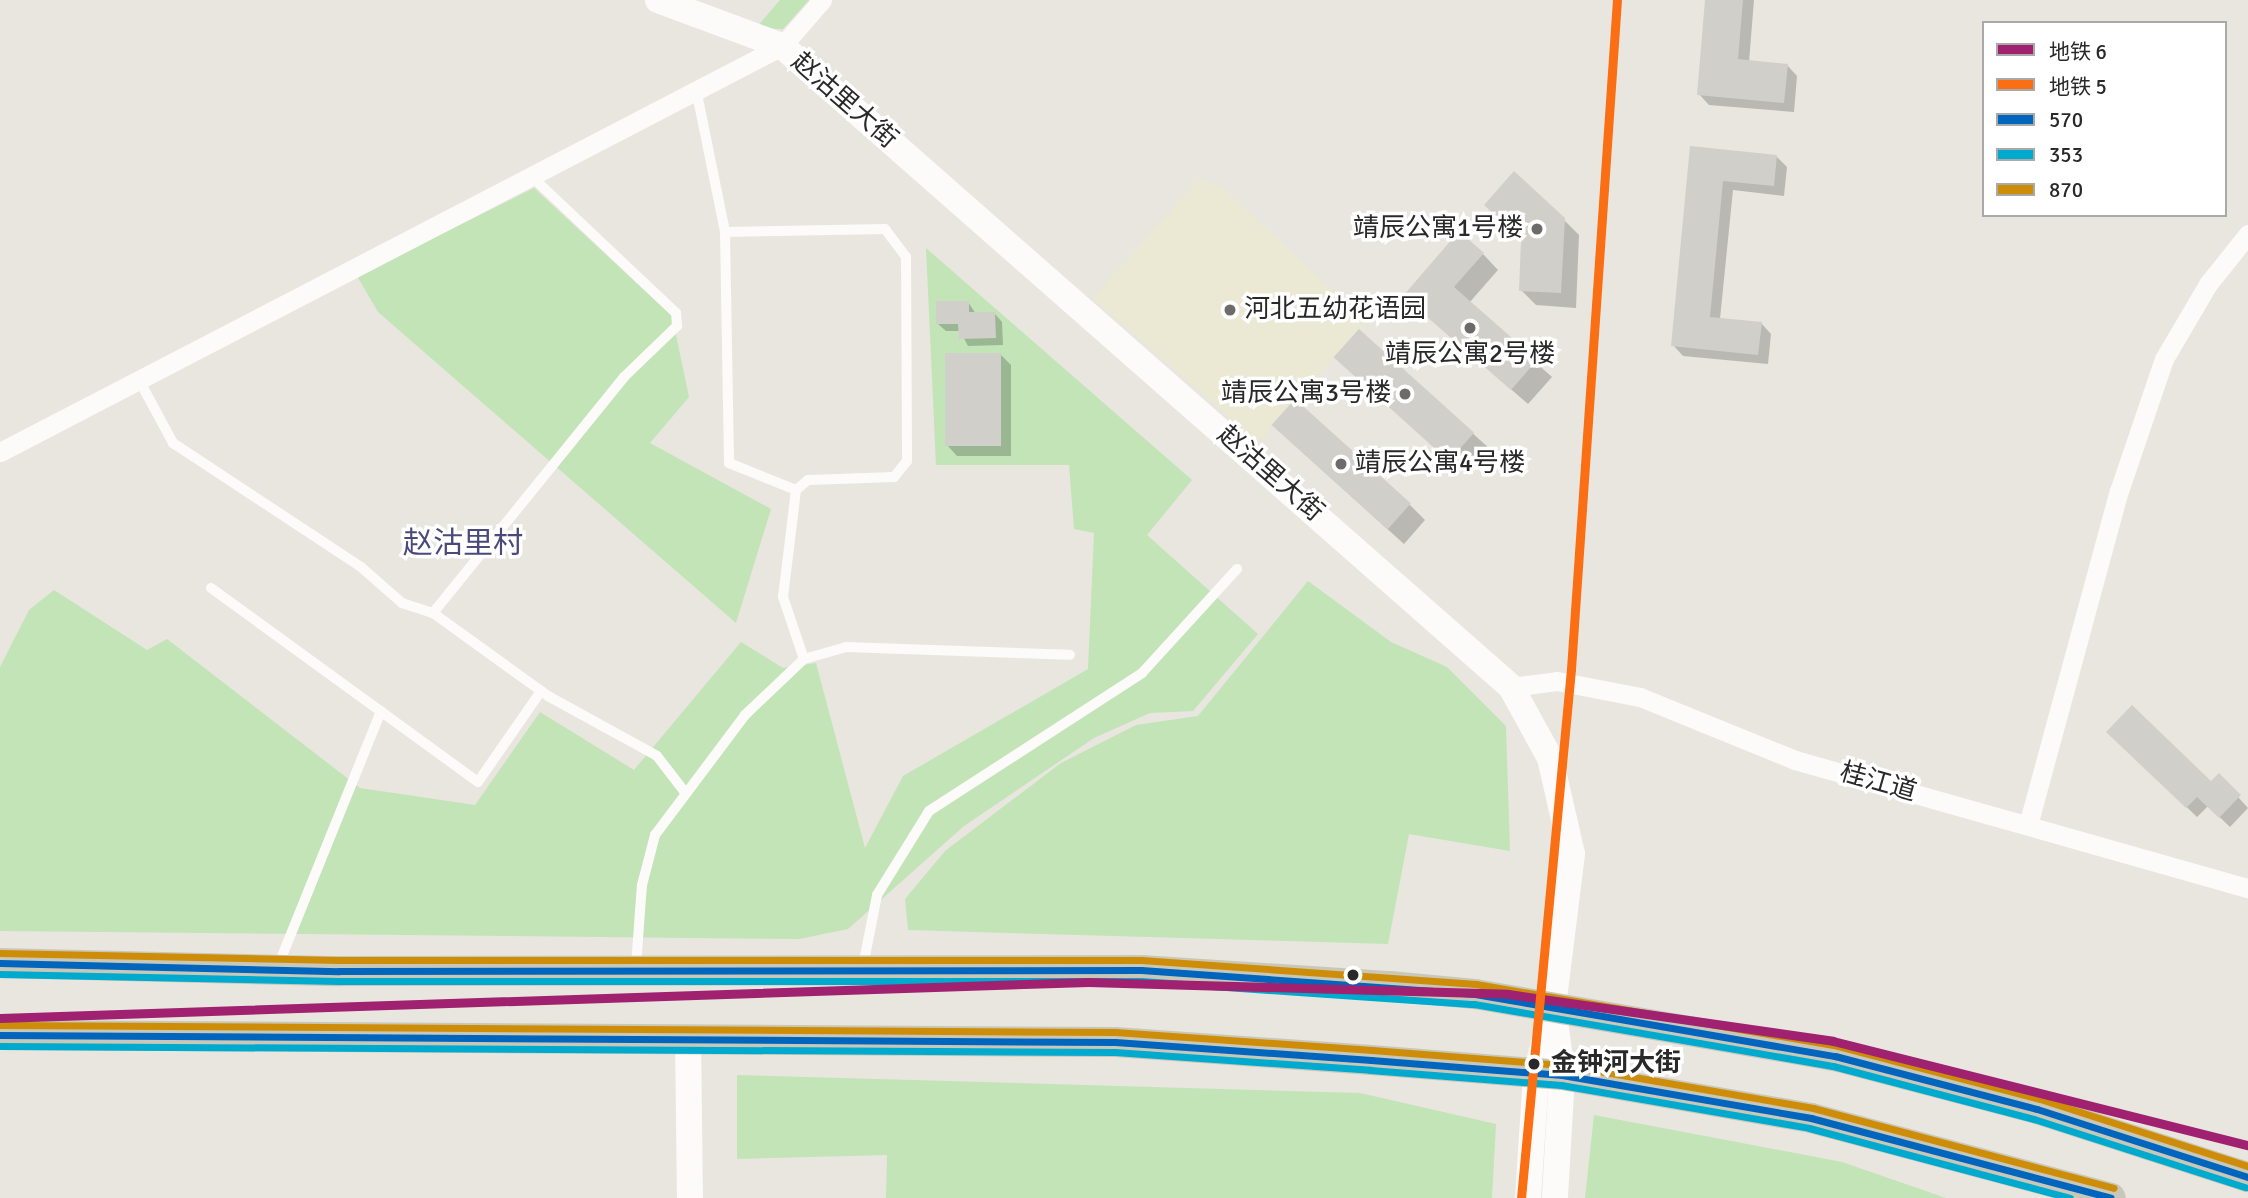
<!DOCTYPE html>
<meta charset="utf-8">
<style>
body{margin:0}
#map{position:relative;width:2248px;height:1198px;overflow:hidden;background:#e8e6df;font-family:Signika,"Noto Sans SC",sans-serif}
div>[style]{position:absolute}
[style*='--x']{left:calc(var(--x)*1px);top:calc(var(--y)*1px);width:calc(var(--w)*1px);rotate:calc(var(--a)*1deg)}
.education>*{inset:0;background:#ebe8d3}
.green>*{inset:0;background:#c2e4b7}
.shadow>*{inset:0;background:#0003}
.building>*{inset:0;background:#d1cfca;transform-origin:0 0}
.lane>*{height:10px;margin:-5px;padding:0 5px;transform-origin:5px;border-radius:5px;background:#fcfbfa}
.street>*{height:19px;margin:-9.5px;padding:0 9.5px;transform-origin:9.5px;border-radius:9.5px;background:#fcfbfa}
.secondary>*{height:26px;margin:-13px;padding:0 13px;transform-origin:13px;border-radius:13px;background:#fcfbfa}
.primary>*{height:30px;margin:-15px;padding:0 15px;transform-origin:15px;border-radius:15px;background:#c9c8b8}
.bus-1>*{height:7px;margin:-3.5px;padding:0 3.5px;transform-origin:3.5px;border-radius:3.5px;background:#0065bd}
.bus-2>*{height:7px;margin:-3.5px;padding:0 3.5px;transform-origin:3.5px;border-radius:3.5px;background:#00a9ce}
.bus-3>*{height:7px;margin:-3.5px;padding:0 3.5px;transform-origin:3.5px;border-radius:3.5px;background:#ce8d08}
.metro-1>*{height:9px;margin:-4.5px;padding:0 4.5px;transform-origin:4.5px;border-radius:4.5px;background:#9f216f}
.metro-2>*{height:9px;margin:-4.5px;padding:0 4.5px;transform-origin:4.5px;border-radius:4.5px;background:#fb6f14}
.dots>*{width:19px;height:19px;translate:-50% -50%;box-sizing:border-box;border:4px solid #fff;border-radius:50%}
span{translate:-50% -50%;white-space:nowrap;text-align:center;line-height:1.15;-webkit-text-stroke:7px #fff;paint-order:stroke}
.street-label{font-size:26px;color:#292929}
.poi-label{font-size:26px;color:#292929}
.right{translate:-100% -50%;text-align:right}
.left{translate:0 -50%;text-align:left}
.stop-label{font-size:26px;color:#292929;font-weight:700}
.quarter-label{font-size:30px;color:#4a497a}
.legend{position:absolute;left:1982px;top:21px;width:245px;height:196px;box-sizing:border-box;background:#fff;border:2px solid #a9a9a9;margin:0;padding:9px 12px;list-style:none;font-size:21px;color:#292929}
.legend li{display:flex;align-items:center;gap:14px;height:35px}
.legend b{width:35px;border:2px solid #a9a9a9}
</style>
<div id="map">
<div class="education">
<i style="clip-path:polygon(1199px 179px,1223px 188px,1367px 322px,1258px 443px,1093px 298px)"></i>
</div>
<div class="green">
<i style="clip-path:polygon(780px 0,809px 0,783px 29px,756px 28px)"></i>
<i style="clip-path:polygon(534px 188px,672px 316px,689px 397px,650px 443px,771px 509px,736px 623px,378px 312px,357px 276px)"></i>
<i style="clip-path:polygon(926px 248px,1192px 480px,1147px 535px,1258px 634px,1193px 711px,1150px 713px,1094px 738px,964px 826px,848px 929px,799px 939px,0 931px,0 667px,29px 610px,54px 590px,147px 650px,167px 639px,360px 788px,475px 805px,540px 712px,634px 770px,741px 642px,783px 668px,816px 663px,865px 848px,903px 776px,1088px 669px,1094px 533px,1074px 529px,1069px 465px,936px 465px)"></i>
<i style="clip-path:polygon(1308px 581px,1391px 642px,1447px 667px,1506px 726px,1510px 851px,1409px 834px,1388px 944px,908px 930px,905px 899px,945px 851px,1061px 763px,1136px 725px,1198px 716px)"></i>
<i style="clip-path:polygon(737px 1075px,1360px 1093px,1496px 1124px,1492px 1198px,886px 1198px,887px 1155px,737px 1159px)"></i>
<i style="clip-path:polygon(1594px 1115px,1842px 1162px,1946px 1198px,1585px 1198px)"></i>
</div>
<div class="shadow">
<i style="clip-path:polygon(1707px 0,1754px 0,1749px 62px,1787px 65px,1797px 76px,1794px 112px,1709px 105px,1699px 94px)"></i>
<i style="clip-path:polygon(1692px 148px,1777px 157px,1787px 167px,1784px 196px,1733px 190px,1720px 319px,1761px 323px,1771px 334px,1768px 364px,1683px 356px,1673px 345px)"></i>
<i style="clip-path:polygon(1563px 219px,1579px 235px,1576px 308px,1536px 305px,1521px 290px)"></i>
<i style="clip-path:polygon(1483px 254px,1498px 270px,1469px 303px,1552px 377px,1528px 404px,1421px 311px)"></i>
<i style="clip-path:polygon(968px 302px,976px 314px,995px 314px,1002px 322px,1003px 345px,968px 346px,960px 331px,946px 331px,938px 324px)"></i>
<i style="clip-path:polygon(1359px 331px,1490px 449px,1467px 475px,1352px 373px)"></i>
<i style="clip-path:polygon(1000px 354px,1011px 365px,1011px 456px,957px 456px,947px 445px)"></i>
<i style="clip-path:polygon(1289px 440px,1409px 504px,1425px 520px,1404px 544px)"></i>
<i style="clip-path:polygon(2109px 732px,2211px 783px,2219px 776px,2248px 808px,2230px 827px,2208px 806px,2197px 817px)"></i>
</div>
<div class="building">
<i style="clip-path:polygon(1705px 0,1743px 0,1738px 59px,1788px 64px,1784px 103px,1697px 95px)"></i>
<i style="clip-path:polygon(1690px 146px,1777px 155px,1774px 186px,1723px 181px,1710px 317px,1762px 322px,1758px 355px,1671px 346px)"></i>
<i style="clip-path:polygon(1514px 171px,1565px 218px,1561px 293px,1519px 291px,1521px 240px,1484px 205px)"></i>
<i style="clip-path:polygon(1459px 231px,1484px 253px,1454px 287px,1537px 360px,1511px 390px,1403px 296px)"></i>
<i style="clip-path:polygon(936px 301px,969px 301px,969px 312px,995px 312px,996px 338px,959px 339px,958px 324px,936px 324px)"></i>
<i style="left:1359px;top:329px;width:155px;height:38px;rotate:42deg"></i>
<i style="left:945px;top:353px;width:56px;height:93px"></i>
<i style="left:1295px;top:399px;width:156px;height:35px;rotate:42deg"></i>
<i style="clip-path:polygon(2132px 705px,2211px 781px,2219px 773px,2241px 795px,2219px 818px,2197px 797px,2186px 808px,2106px 732px)"></i>
</div>
<div class="lane">
<i style="--x:696;--y:89;--w:146;--a:78.5"></i>
<i style="--x:725;--y:232;--w:231;--a:89"></i>
<i style="--x:729;--y:463;--w:72;--a:21.9"></i>
<i style="--x:796;--y:490;--w:108;--a:96.9"></i>
<i style="--x:783;--y:597;--w:65;--a:71.3"></i>
<i style="--x:725;--y:232;--w:160;--a:-1.1"></i>
<i style="--x:885;--y:229;--w:35;--a:53"></i>
<i style="--x:906;--y:257;--w:204;--a:89.7"></i>
<i style="--x:907;--y:461;--w:21;--a:129"></i>
<i style="--x:894;--y:477;--w:86;--a:178"></i>
<i style="--x:808;--y:480;--w:16;--a:140"></i>
<i style="--x:139;--y:380;--w:72;--a:61.6"></i>
<i style="--x:173;--y:443;--w:225;--a:33.4"></i>
<i style="--x:361;--y:567;--w:55;--a:41.3"></i>
<i style="--x:402;--y:603;--w:33;--a:18"></i>
<i style="--x:433;--y:613;--w:304;--a:-51"></i>
<i style="--x:624;--y:377;--w:74;--a:-43.9"></i>
<i style="--x:677;--y:326;--w:13;--a:-94"></i>
<i style="--x:676;--y:313;--w:201;--a:-136.6"></i>
<i style="--x:211;--y:588;--w:330;--a:36"></i>
<i style="--x:478;--y:782;--w:111;--a:-55.3"></i>
<i style="--x:433;--y:613;--w:142;--a:35.8"></i>
<i style="--x:548;--y:696;--w:124;--a:28.8"></i>
<i style="--x:657;--y:756;--w:44;--a:52.4"></i>
<i style="--x:278;--y:966;--w:275;--a:-68"></i>
<i style="--x:636;--y:966;--w:81;--a:-85.8"></i>
<i style="--x:642;--y:885;--w:52;--a:-75.4"></i>
<i style="--x:655;--y:835;--w:150;--a:-53.1"></i>
<i style="--x:745;--y:715;--w:81;--a:-43.5"></i>
<i style="--x:804;--y:659;--w:44;--a:-15.9"></i>
<i style="--x:846;--y:647;--w:224;--a:2"></i>
<i style="--x:863;--y:966;--w:72;--a:-78.8"></i>
<i style="--x:877;--y:895;--w:99;--a:-58.2"></i>
<i style="--x:929;--y:811;--w:254;--a:-32.9"></i>
<i style="--x:1142;--y:673;--w:141;--a:-47.6"></i>
</div>
<div class="street">
<i style="--x:0;--y:452;--w:881;--a:-27.44"></i>
<i style="--x:782;--y:46;--w:61;--a:-49"></i>
<i style="--x:1511;--y:687;--w:46;--a:-7.4"></i>
<i style="--x:1557;--y:681;--w:85;--a:10.9"></i>
<i style="--x:1640;--y:697;--w:167;--a:22.1"></i>
<i style="--x:1795;--y:760;--w:471;--a:15.8"></i>
<i style="--x:2028;--y:825;--w:346;--a:-74.8"></i>
<i style="--x:2119;--y:491;--w:139;--a:-71.2"></i>
<i style="--x:2164;--y:359;--w:87;--a:-59.6"></i>
<i style="--x:2208;--y:284;--w:64;--a:-51.3"></i>
</div>
<div class="secondary">
<i style="--x:658;--y:0;--w:132;--a:20.4"></i>
<i style="--x:782;--y:46;--w:971;--a:41.32"></i>
<i style="--x:1511;--y:687;--w:81;--a:61.2"></i>
<i style="--x:1550;--y:758;--w:98;--a:77.1"></i>
<i style="--x:1572;--y:854;--w:154;--a:97.1"></i>
<i style="--x:1553;--y:1007;--w:69;--a:104.2"></i>
<i style="--x:1536;--y:1074;--w:124;--a:93.7"></i>
<i style="--x:1555;--y:1020;--w:55;--a:82.7"></i>
<i style="--x:1562;--y:1075;--w:123;--a:93.3"></i>
<i style="--x:688;--y:1038;--w:160;--a:89.3"></i>
</div>
<div class="primary">
<i style="--x:0;--y:963;--w:339;--a:1.4"></i>
<i style="--x:339;--y:971;--w:802;--a:-0.07"></i>
<i style="--x:1141;--y:970;--w:250;--a:3.7"></i>
<i style="--x:1390;--y:986;--w:85;--a:5.4"></i>
<i style="--x:1475;--y:994;--w:365;--a:9.8"></i>
<i style="--x:1835;--y:1056;--w:209;--a:14.7"></i>
<i style="--x:2037;--y:1109;--w:222;--a:17.9"></i>
<i style="--x:0;--y:1035;--w:1115;--a:0.36"></i>
<i style="--x:1115;--y:1042;--w:257;--a:4"></i>
<i style="--x:1371;--y:1060;--w:192;--a:4.5"></i>
<i style="--x:1562;--y:1075;--w:253;--a:9.8"></i>
<i style="--x:1811;--y:1118;--w:310;--a:14.9"></i>
</div>
<div class="bus-1">
<i style="--x:0;--y:963;--w:339;--a:1.4"></i>
<i style="--x:339;--y:971;--w:802;--a:-0.07"></i>
<i style="--x:1141;--y:970;--w:335;--a:4.1"></i>
<i style="--x:1475;--y:994;--w:365;--a:9.8"></i>
<i style="--x:1835;--y:1056;--w:209;--a:14.7"></i>
<i style="--x:2037;--y:1109;--w:222;--a:17.9"></i>
<i style="--x:0;--y:1035;--w:1115;--a:0.36"></i>
<i style="--x:1115;--y:1042;--w:257;--a:4"></i>
<i style="--x:1371;--y:1060;--w:192;--a:4.5"></i>
<i style="--x:1562;--y:1075;--w:253;--a:9.8"></i>
<i style="--x:1811;--y:1118;--w:310;--a:14.9"></i>
</div>
<div class="bus-2">
<i style="--x:0;--y:974;--w:339;--a:1.2"></i>
<i style="--x:339;--y:981;--w:802;--a:0"></i>
<i style="--x:1141;--y:981;--w:334;--a:4"></i>
<i style="--x:1474;--y:1004;--w:364;--a:9.8"></i>
<i style="--x:1833;--y:1066;--w:208;--a:14.8"></i>
<i style="--x:2034;--y:1119;--w:222;--a:17.9"></i>
<i style="--x:0;--y:1046;--w:1115;--a:0.31"></i>
<i style="--x:1115;--y:1052;--w:256;--a:4"></i>
<i style="--x:1370;--y:1070;--w:192;--a:4.5"></i>
<i style="--x:1561;--y:1085;--w:252;--a:9.8"></i>
<i style="--x:1809;--y:1128;--w:270;--a:15"></i>
</div>
<div class="bus-3">
<i style="--x:0;--y:953;--w:339;--a:1.2"></i>
<i style="--x:339;--y:960;--w:802;--a:0"></i>
<i style="--x:1141;--y:960;--w:336;--a:4.1"></i>
<i style="--x:1476;--y:984;--w:367;--a:9.7"></i>
<i style="--x:1838;--y:1046;--w:209;--a:14.7"></i>
<i style="--x:2040;--y:1099;--w:219;--a:17.9"></i>
<i style="--x:0;--y:1025;--w:1115;--a:0.36"></i>
<i style="--x:1115;--y:1032;--w:258;--a:4"></i>
<i style="--x:1372;--y:1050;--w:193;--a:4.5"></i>
<i style="--x:1564;--y:1065;--w:253;--a:9.8"></i>
<i style="--x:1813;--y:1108;--w:311;--a:14.9"></i>
</div>
<div class="metro-1">
<i style="--x:0;--y:1018;--w:1089;--a:-1.9"></i>
<i style="--x:1088;--y:982;--w:420;--a:1.6"></i>
<i style="--x:1508;--y:994;--w:328;--a:8.2"></i>
<i style="--x:1833;--y:1041;--w:428;--a:14.1"></i>
</div>
<div class="metro-2">
<i style="--x:1521;--y:1198;--w:531;--a:-84.6"></i>
<i style="--x:1571;--y:669;--w:671;--a:-86.07"></i>
</div>
<div class="dots">
<i style="left:1537px;top:229px;background:#6c6b69"></i>
<i style="left:1230px;top:310px;background:#6c6b69"></i>
<i style="left:1470px;top:328px;background:#6c6b69"></i>
<i style="left:1405px;top:394px;background:#6c6b69"></i>
<i style="left:1341px;top:464px;background:#6c6b69"></i>
<i style="left:1353px;top:975px;background:#292929"></i>
<i style="left:1534px;top:1064px;background:#292929"></i>
</div>
<div class="street-label">
<span style="left:844px;top:101px;rotate:41deg">赵沽里大街</span>
<span style="left:1270px;top:474px;rotate:41deg">赵沽里大街</span>
<span style="left:1878px;top:783px;rotate:16deg">桂江道</span>
</div>
<div class="poi-label">
<span class="right" style="left:1523px;top:229px">靖辰公寓1号楼</span>
<span class="left" style="left:1244px;top:310px">河北五幼花语园</span>
<span style="left:1470px;top:355px">靖辰公寓2号楼</span>
<span class="right" style="left:1391px;top:394px">靖辰公寓3号楼</span>
<span class="left" style="left:1355px;top:464px">靖辰公寓4号楼</span>
</div>
<div class="stop-label">
<span class="left" style="left:1551px;top:1064px">金钟河大街</span>
</div>
<div class="quarter-label">
<span style="left:463px;top:544px">赵沽里村</span>
</div>
<ul class="legend">
<li><b style="height:9px;background:#9f216f"></b>地铁 6</li>
<li><b style="height:9px;background:#fb6f14"></b>地铁 5</li>
<li><b style="height:9px;background:#0065bd"></b>570</li>
<li><b style="height:9px;background:#00a9ce"></b>353</li>
<li><b style="height:9px;background:#ce8d08"></b>870</li>
</ul>
</div>
